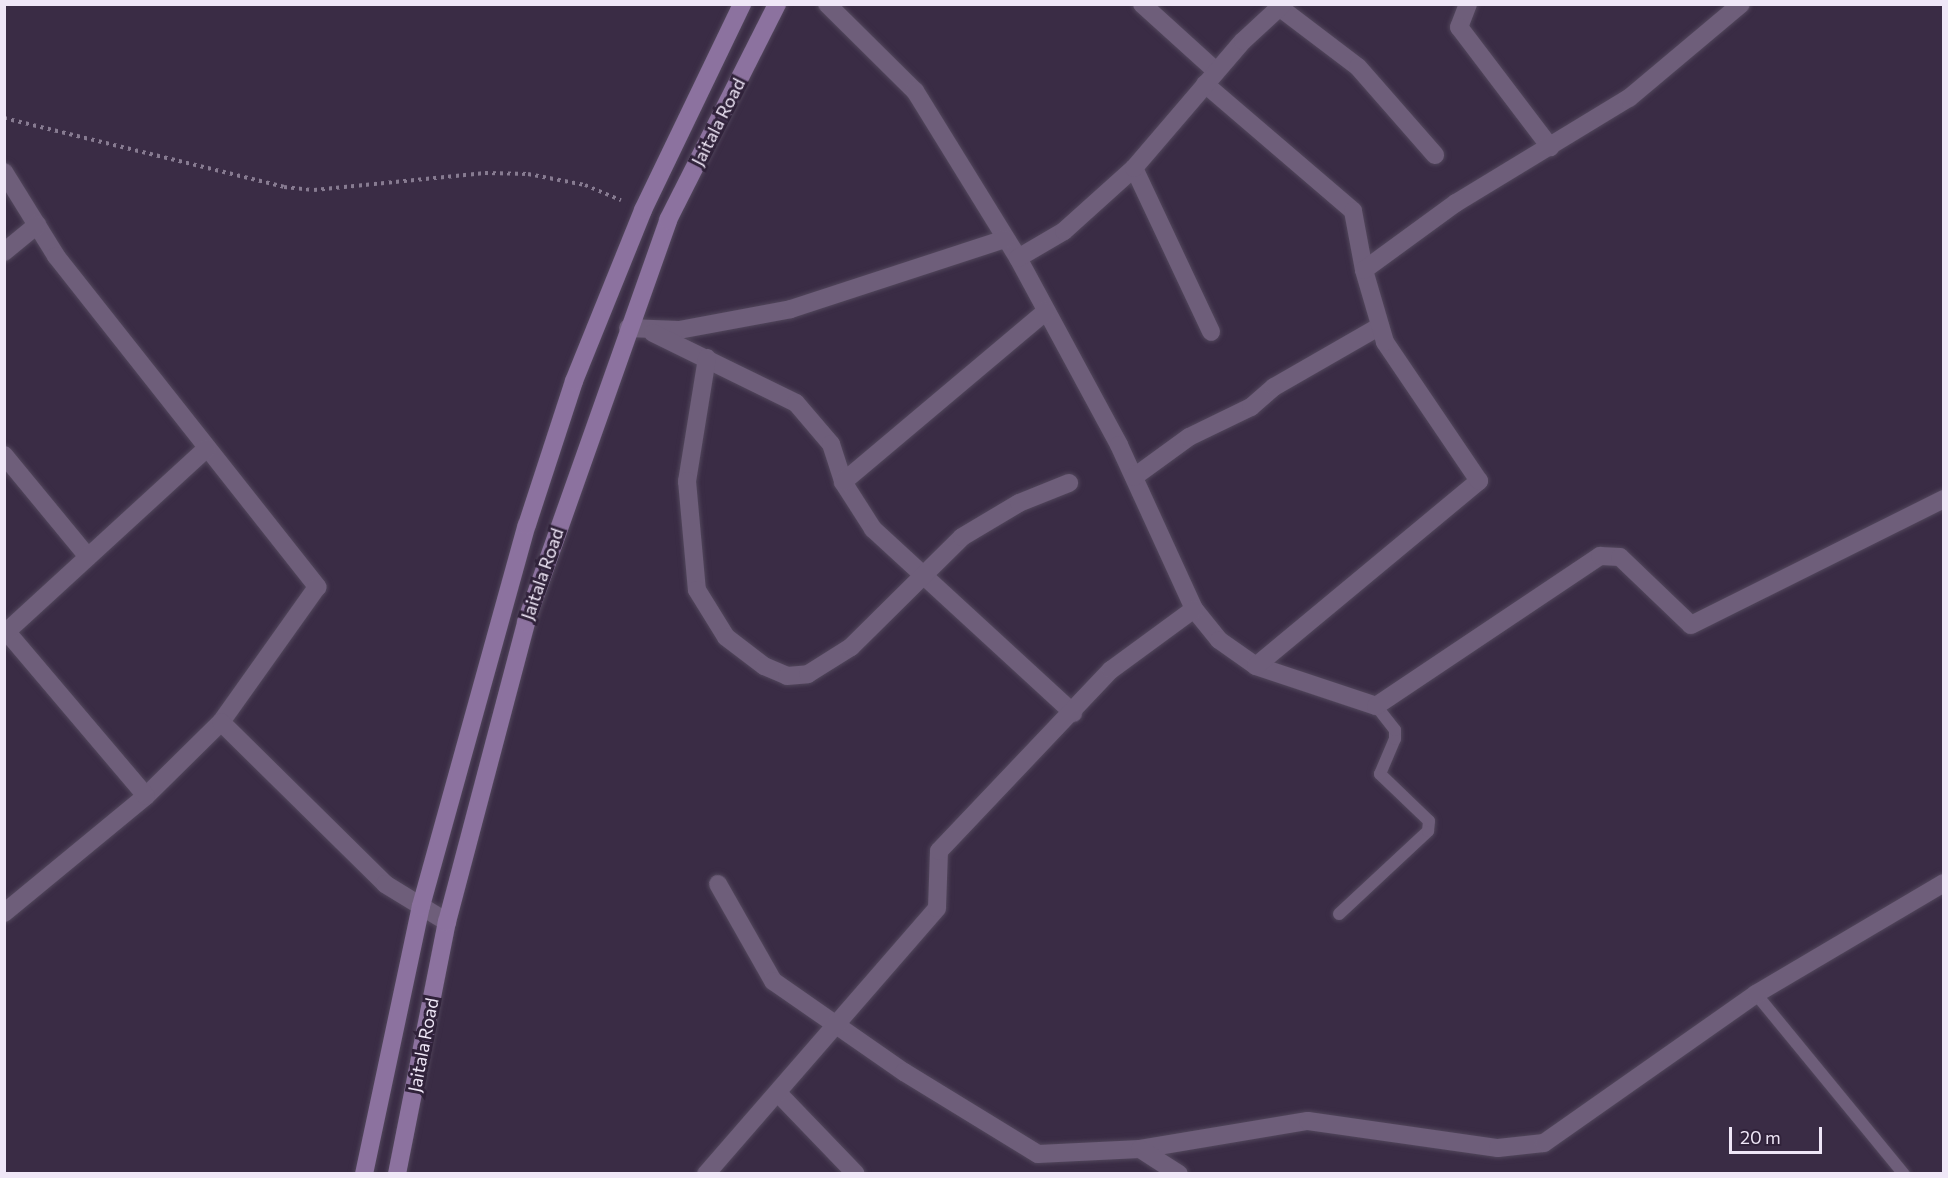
<!DOCTYPE html>
<style>
body{margin:0}
#map{position:relative;width:1948px;height:1178px;overflow:hidden;background:#3a2c45;font-family:Commissioner,sans-serif}
div>[style]{position:absolute}
[style*='--x']{left:calc(var(--x)*1px);top:calc(var(--y)*1px);width:calc(var(--w)*1px);rotate:calc(var(--a)*1deg)}
.path>*{height:4px;margin-top:-2px;transform-origin:0;background:repeating-linear-gradient(90deg,#877b91 0 3px,transparent 0 7.5px)}
.roads{filter:drop-shadow(0 0 2px #52475c) drop-shadow(0 0 2px #52475c)}
.lane>*{height:12px;margin:-6px;padding:0 6px;transform-origin:6px;border-radius:6px;background:#6e5e7a}
.street>*{height:18px;margin:-9px;padding:0 9px;transform-origin:9px;border-radius:9px;background:#6e5e7a}
.secondary>*{height:18px;margin:-9px;padding:0 9px;transform-origin:9px;border-radius:9px;background:#8c729f}
span{translate:-50% -50%;white-space:nowrap;text-align:center;line-height:1.15;-webkit-text-stroke:6px #30223a;paint-order:stroke}
.street-label{font-size:18px;color:#efe7f7}
.frame{position:absolute;inset:0;border:6px solid #efe7f7;pointer-events:none}
.scale{position:absolute;left:1729px;top:1127px;width:93px;height:27px;box-sizing:border-box;border:3px solid #efe7f7;border-top:0;padding-left:8px;font-size:18px;line-height:21px;white-space:nowrap;color:#efe7f7;-webkit-text-stroke:4px #30223a;paint-order:stroke}
</style>
<div id="map">
<div class="path">
<i style="--x:4;--y:118;--w:288;--a:13.8"></i>
<i style="--x:284;--y:187;--w:30;--a:6"></i>
<i style="--x:314;--y:190;--w:172;--a:-5.7"></i>
<i style="--x:485;--y:173;--w:43;--a:1.3"></i>
<i style="--x:528;--y:174;--w:58;--a:10.9"></i>
<i style="--x:585;--y:185;--w:39;--a:23"></i>
</div>
<div class="roads">
<div class="lane">
<i style="--x:1339;--y:914;--w:122;--a:-43"></i>
<i style="--x:1428;--y:831;--w:10;--a:-84"></i>
<i style="--x:1429;--y:821;--w:68;--a:-136.2"></i>
<i style="--x:1380;--y:774;--w:38;--a:-67"></i>
<i style="--x:1395;--y:739;--w:9;--a:-90"></i>
<i style="--x:1395;--y:730;--w:31;--a:-128"></i>
<i style="--x:1756;--y:994;--w:233;--a:50.6"></i>
</div>
<div class="street">
<i style="--x:827;--y:4;--w:124;--a:44.7"></i>
<i style="--x:915;--y:91;--w:196;--a:58.3"></i>
<i style="--x:1018;--y:258;--w:213;--a:61.6"></i>
<i style="--x:1119;--y:445;--w:180;--a:65.4"></i>
<i style="--x:1194;--y:609;--w:40;--a:51"></i>
<i style="--x:1219;--y:640;--w:45;--a:35.1"></i>
<i style="--x:1256;--y:666;--w:126;--a:18.4"></i>
<i style="--x:1376;--y:706;--w:270;--a:-33.8"></i>
<i style="--x:1600;--y:556;--w:20;--a:3"></i>
<i style="--x:1620;--y:557;--w:98;--a:43.8"></i>
<i style="--x:1691;--y:625;--w:283;--a:-26.5"></i>
<i style="--x:1142;--y:4;--w:100;--a:42.2"></i>
<i style="--x:1468;--y:4;--w:25;--a:111"></i>
<i style="--x:1459;--y:27;--w:151;--a:52.8"></i>
<i style="--x:1279;--y:7;--w:99;--a:37.2"></i>
<i style="--x:1358;--y:67;--w:117;--a:48.8"></i>
<i style="--x:1205;--y:84;--w:195;--a:40.6"></i>
<i style="--x:1353;--y:211;--w:60;--a:79.4"></i>
<i style="--x:1134;--y:168;--w:181;--a:64.8"></i>
<i style="--x:4;--y:172;--w:99;--a:58.2"></i>
<i style="--x:56;--y:256;--w:422;--a:51.7"></i>
<i style="--x:317;--y:587;--w:166;--a:125.4"></i>
<i style="--x:221;--y:722;--w:105;--a:135.4"></i>
<i style="--x:146;--y:796;--w:184;--a:140.5"></i>
<i style="--x:4;--y:252;--w:43;--a:-39.3"></i>
<i style="--x:1018;--y:258;--w:53;--a:-30.4"></i>
<i style="--x:1064;--y:231;--w:94;--a:-42"></i>
<i style="--x:1134;--y:168;--w:167;--a:-49.4"></i>
<i style="--x:1243;--y:41;--w:54;--a:-42.8"></i>
<i style="--x:628;--y:328;--w:51;--a:2.2"></i>
<i style="--x:679;--y:330;--w:114;--a:-10.6"></i>
<i style="--x:791;--y:309;--w:225;--a:-18.1"></i>
<i style="--x:653;--y:333;--w:159;--a:26.1"></i>
<i style="--x:796;--y:403;--w:54;--a:49.5"></i>
<i style="--x:831;--y:444;--w:40;--a:72"></i>
<i style="--x:843;--y:482;--w:56;--a:57.4"></i>
<i style="--x:873;--y:529;--w:272;--a:42.6"></i>
<i style="--x:707;--y:358;--w:125;--a:99.2"></i>
<i style="--x:687;--y:481;--w:109;--a:84.8"></i>
<i style="--x:697;--y:590;--w:55;--a:58.3"></i>
<i style="--x:726;--y:637;--w:48;--a:37.3"></i>
<i style="--x:764;--y:666;--w:25;--a:23"></i>
<i style="--x:787;--y:676;--w:21;--a:-5"></i>
<i style="--x:808;--y:674;--w:51;--a:-32.1"></i>
<i style="--x:851;--y:647;--w:156;--a:-44.7"></i>
<i style="--x:962;--y:537;--w:66;--a:-30.8"></i>
<i style="--x:1019;--y:503;--w:54;--a:-21.8"></i>
<i style="--x:4;--y:455;--w:132;--a:50.5"></i>
<i style="--x:1134;--y:477;--w:68;--a:-36"></i>
<i style="--x:1189;--y:437;--w:69;--a:-25.8"></i>
<i style="--x:1251;--y:407;--w:30;--a:-41"></i>
<i style="--x:1274;--y:387;--w:122;--a:-29.9"></i>
<i style="--x:843;--y:482;--w:265;--a:-40.1"></i>
<i style="--x:7;--y:632;--w:215;--a:49.7"></i>
<i style="--x:4;--y:634;--w:275;--a:-42.5"></i>
<i style="--x:1256;--y:666;--w:290;--a:-39.7"></i>
<i style="--x:1479;--y:481;--w:168;--a:-124.1"></i>
<i style="--x:1385;--y:342;--w:75;--a:-106.3"></i>
<i style="--x:1364;--y:270;--w:114;--a:-36.1"></i>
<i style="--x:1456;--y:203;--w:202;--a:-31.3"></i>
<i style="--x:1629;--y:98;--w:146;--a:-40"></i>
<i style="--x:221;--y:722;--w:231;--a:44.6"></i>
<i style="--x:385;--y:884;--w:73;--a:31.5"></i>
<i style="--x:718;--y:884;--w:112;--a:60.4"></i>
<i style="--x:773;--y:981;--w:160;--a:34.8"></i>
<i style="--x:904;--y:1072;--w:157;--a:31.5"></i>
<i style="--x:1038;--y:1154;--w:102;--a:-2.8"></i>
<i style="--x:1140;--y:1149;--w:170;--a:-9.5"></i>
<i style="--x:1308;--y:1121;--w:192;--a:8.1"></i>
<i style="--x:1498;--y:1148;--w:46;--a:-6.2"></i>
<i style="--x:1544;--y:1143;--w:259;--a:-35.1"></i>
<i style="--x:1756;--y:994;--w:218;--a:-30.6"></i>
<i style="--x:778;--y:1093;--w:112;--a:46.1"></i>
<i style="--x:1140;--y:1149;--w:46;--a:32.7"></i>
<i style="--x:706;--y:1174;--w:352;--a:-49"></i>
<i style="--x:937;--y:908;--w:57;--a:-88"></i>
<i style="--x:939;--y:851;--w:250;--a:-46.5"></i>
<i style="--x:1111;--y:670;--w:103;--a:-36.3"></i>
</div>
<div class="secondary">
<i style="--x:364;--y:1174;--w:274;--a:-78"></i>
<i style="--x:421;--y:906;--w:395;--a:-74.5"></i>
<i style="--x:527;--y:525;--w:151;--a:-71.9"></i>
<i style="--x:574;--y:381;--w:184;--a:-68"></i>
<i style="--x:643;--y:210;--w:229;--a:-64.3"></i>
<i style="--x:397;--y:1174;--w:257;--a:-78.8"></i>
<i style="--x:447;--y:922;--w:310;--a:-75.2"></i>
<i style="--x:526;--y:622;--w:426;--a:-70.5"></i>
<i style="--x:668;--y:220;--w:242;--a:-63.2"></i>
</div>
</div>
<div class="street-label">
<span style="left:718px;top:122px;rotate:-63deg">Jaitala Road</span>
<span style="left:542px;top:574px;rotate:-71deg">Jaitala Road</span>
<span style="left:423px;top:1045px;rotate:-79deg">Jaitala Road</span>
</div>
<div class="frame"></div>
<div class="scale">20 m</div>
</div>
